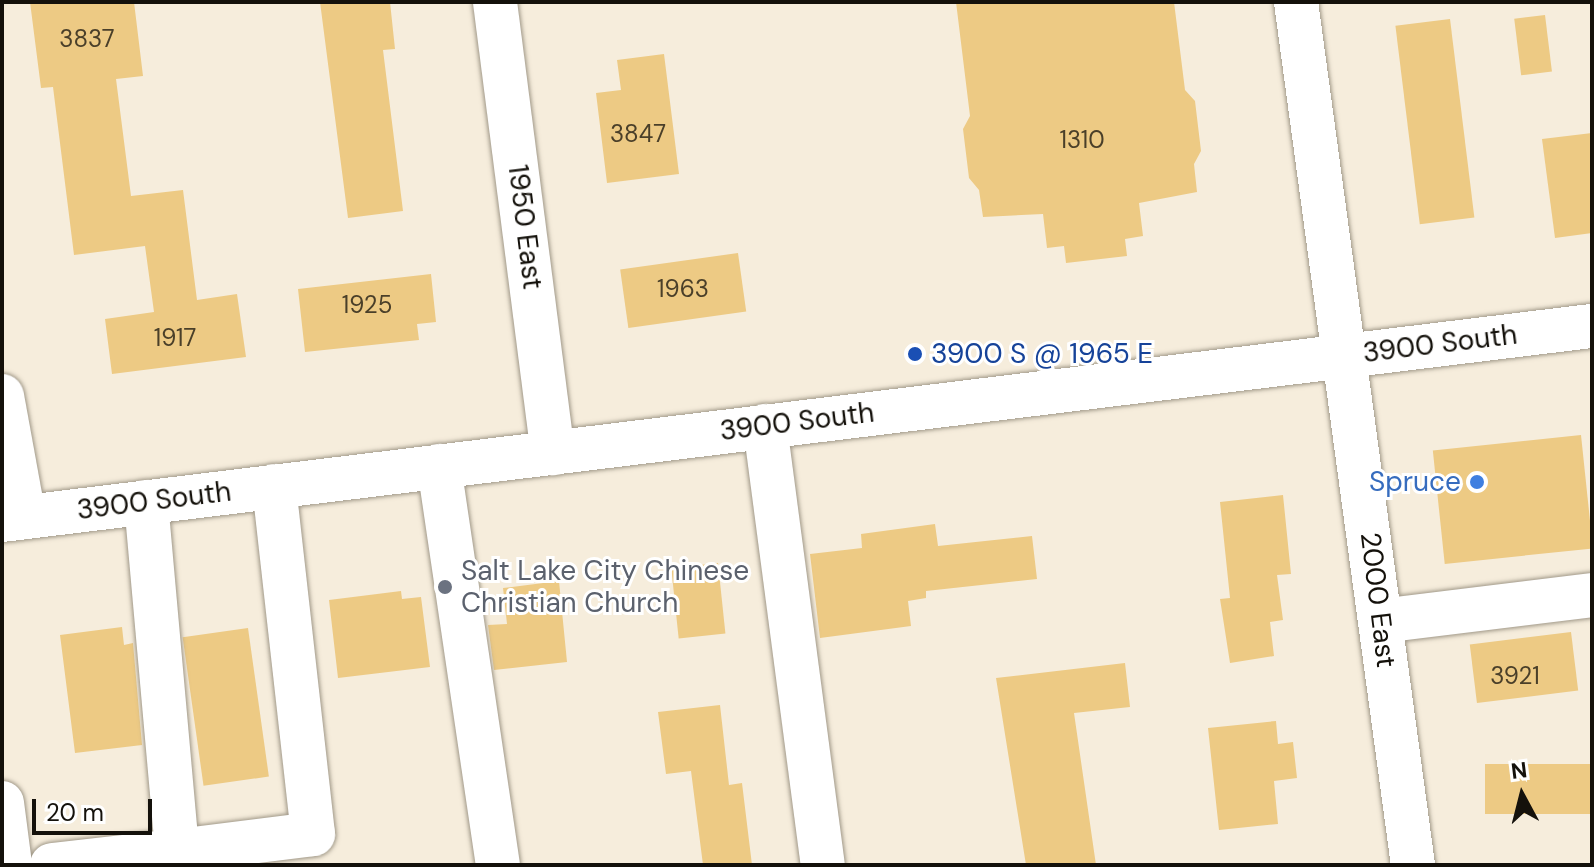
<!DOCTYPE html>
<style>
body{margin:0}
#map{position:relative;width:1594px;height:867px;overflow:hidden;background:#f6eddc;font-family:"DM Sans",sans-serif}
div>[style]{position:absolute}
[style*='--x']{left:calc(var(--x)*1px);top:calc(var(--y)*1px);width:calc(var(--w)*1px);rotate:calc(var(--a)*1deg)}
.building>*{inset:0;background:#edca84;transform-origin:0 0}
.roads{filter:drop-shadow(0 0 2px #a19989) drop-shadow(0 0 2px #a19989)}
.minor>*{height:44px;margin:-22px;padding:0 22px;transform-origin:22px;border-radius:22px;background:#fff}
.major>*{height:44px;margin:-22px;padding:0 22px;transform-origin:22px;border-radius:22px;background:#fff}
.dots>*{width:22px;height:22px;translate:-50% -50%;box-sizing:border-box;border:4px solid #fff;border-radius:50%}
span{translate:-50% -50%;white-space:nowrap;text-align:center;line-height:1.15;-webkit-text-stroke:6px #fff;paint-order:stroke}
.number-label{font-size:24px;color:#4a3f29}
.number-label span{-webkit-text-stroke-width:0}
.street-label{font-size:28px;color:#14110b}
.transit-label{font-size:28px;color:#164399}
.left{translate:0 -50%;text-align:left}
.shop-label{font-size:28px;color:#366cbe}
.right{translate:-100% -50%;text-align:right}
.worship-label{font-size:28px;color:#5b616d}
.frame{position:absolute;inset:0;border:4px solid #14110b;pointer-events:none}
.north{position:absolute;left:1482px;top:755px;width:80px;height:80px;-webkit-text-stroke:6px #fff;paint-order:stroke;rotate:353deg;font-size:22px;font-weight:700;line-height:32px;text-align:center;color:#14110b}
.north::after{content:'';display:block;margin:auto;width:28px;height:36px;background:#14110b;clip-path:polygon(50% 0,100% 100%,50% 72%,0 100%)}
.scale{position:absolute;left:32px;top:799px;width:120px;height:36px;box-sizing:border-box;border:4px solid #14110b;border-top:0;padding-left:10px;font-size:24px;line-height:28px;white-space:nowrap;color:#14110b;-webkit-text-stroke:6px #fff;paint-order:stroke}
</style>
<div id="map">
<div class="building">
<i style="clip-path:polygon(30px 2px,134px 2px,143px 76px,116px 79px,131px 196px,183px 190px,197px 300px,237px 294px,246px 357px,112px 374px,105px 319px,154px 312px,145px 246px,74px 255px,53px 87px,41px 88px)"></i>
<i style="clip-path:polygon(320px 2px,390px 2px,395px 49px,383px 50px,403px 211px,348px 218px)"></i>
<i style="clip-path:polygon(956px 2px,1174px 2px,1185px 90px,1195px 101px,1201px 151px,1194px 164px,1197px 192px,1139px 203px,1143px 236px,1125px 239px,1127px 256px,1066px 263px,1064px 246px,1047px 248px,1043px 214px,983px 217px,979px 190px,969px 178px,963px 129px,970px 116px)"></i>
<i style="left:1545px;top:15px;width:57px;height:31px;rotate:83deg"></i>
<i style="left:1450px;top:19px;width:200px;height:55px;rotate:83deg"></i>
<i style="clip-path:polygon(664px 54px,679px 174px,607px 183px,596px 93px,621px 90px,617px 60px)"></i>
<i style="clip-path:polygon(1592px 133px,1592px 233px,1555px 238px,1542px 139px)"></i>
<i style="left:738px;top:253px;width:59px;height:119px;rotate:82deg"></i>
<i style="clip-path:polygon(431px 274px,436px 322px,417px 324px,419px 340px,305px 352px,298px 289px)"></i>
<i style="left:1581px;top:435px;width:114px;height:149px;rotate:84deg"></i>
<i style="clip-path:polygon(1283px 495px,1291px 574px,1277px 575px,1283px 620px,1270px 622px,1274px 656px,1230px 663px,1220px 599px,1230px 598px,1220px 502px)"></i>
<i style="clip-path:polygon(935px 524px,938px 546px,1032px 536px,1037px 579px,926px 591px,926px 598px,908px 601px,911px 626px,820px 638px,810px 554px,862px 548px,861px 534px)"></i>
<i style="left:718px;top:563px;width:71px;height:47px;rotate:84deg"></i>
<i style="clip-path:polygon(559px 581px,567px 662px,494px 670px,488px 625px,507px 624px,503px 588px)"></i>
<i style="clip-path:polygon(401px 591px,402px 599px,421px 597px,430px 667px,338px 678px,329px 600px)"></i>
<i style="clip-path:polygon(122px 627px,124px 645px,133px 643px,142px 745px,75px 753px,60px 635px)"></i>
<i style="left:248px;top:628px;width:150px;height:66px;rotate:82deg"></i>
<i style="left:1571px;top:632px;width:59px;height:102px;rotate:83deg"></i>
<i style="clip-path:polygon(1125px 663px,1130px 707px,1074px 713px,1096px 865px,1026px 865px,996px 678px)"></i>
<i style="clip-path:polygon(720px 705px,729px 785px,742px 783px,752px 865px,703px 865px,691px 771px,666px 774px,658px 712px)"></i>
<i style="clip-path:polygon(1276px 721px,1278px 744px,1293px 742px,1297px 778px,1274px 781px,1278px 824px,1219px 830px,1208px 728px)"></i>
<i style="left:1592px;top:764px;width:50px;height:107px;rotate:90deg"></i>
</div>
<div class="roads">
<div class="minor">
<i style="--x:495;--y:2;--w:455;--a:82.7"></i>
<i style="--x:1296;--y:2;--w:871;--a:82.28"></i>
<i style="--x:2;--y:396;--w:123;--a:79.7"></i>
<i style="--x:765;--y:426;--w:443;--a:82.5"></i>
<i style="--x:439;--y:466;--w:403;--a:81.6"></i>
<i style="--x:146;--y:502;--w:350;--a:84.9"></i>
<i style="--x:177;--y:851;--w:137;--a:-7.1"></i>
<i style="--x:313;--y:834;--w:350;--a:-96.4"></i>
<i style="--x:1381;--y:621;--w:213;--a:-7"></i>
<i style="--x:2;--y:803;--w:63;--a:82.6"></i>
<i style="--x:52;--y:865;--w:126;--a:-6.4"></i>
</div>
<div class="major">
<i style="--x:2;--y:520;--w:1602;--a:-6.96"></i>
</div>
</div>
<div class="dots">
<i style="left:915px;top:354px;background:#1a4fb4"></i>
<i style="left:1477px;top:482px;background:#3f7fe0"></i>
<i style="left:445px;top:587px;background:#6b7280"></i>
</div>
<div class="number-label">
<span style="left:87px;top:39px">3837</span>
<span style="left:638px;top:134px">3847</span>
<span style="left:1082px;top:140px">1310</span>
<span style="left:683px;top:289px">1963</span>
<span style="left:367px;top:305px">1925</span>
<span style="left:175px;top:338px">1917</span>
<span style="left:1515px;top:676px">3921</span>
</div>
<div class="street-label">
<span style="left:525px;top:227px;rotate:83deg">1950 East</span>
<span style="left:1440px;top:344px;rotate:-7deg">3900 South</span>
<span style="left:797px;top:422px;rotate:-7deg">3900 South</span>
<span style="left:154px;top:501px;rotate:-7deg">3900 South</span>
<span style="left:1378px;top:600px;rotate:83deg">2000 East</span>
</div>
<div class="transit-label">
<span class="left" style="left:931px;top:354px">3900 S @ 1965 E</span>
</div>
<div class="shop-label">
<span class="right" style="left:1461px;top:482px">Spruce</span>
</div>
<div class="worship-label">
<span class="left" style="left:461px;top:587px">Salt Lake City Chinese<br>Christian Church</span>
</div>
<div class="frame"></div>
<div class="north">N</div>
<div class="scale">20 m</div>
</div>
